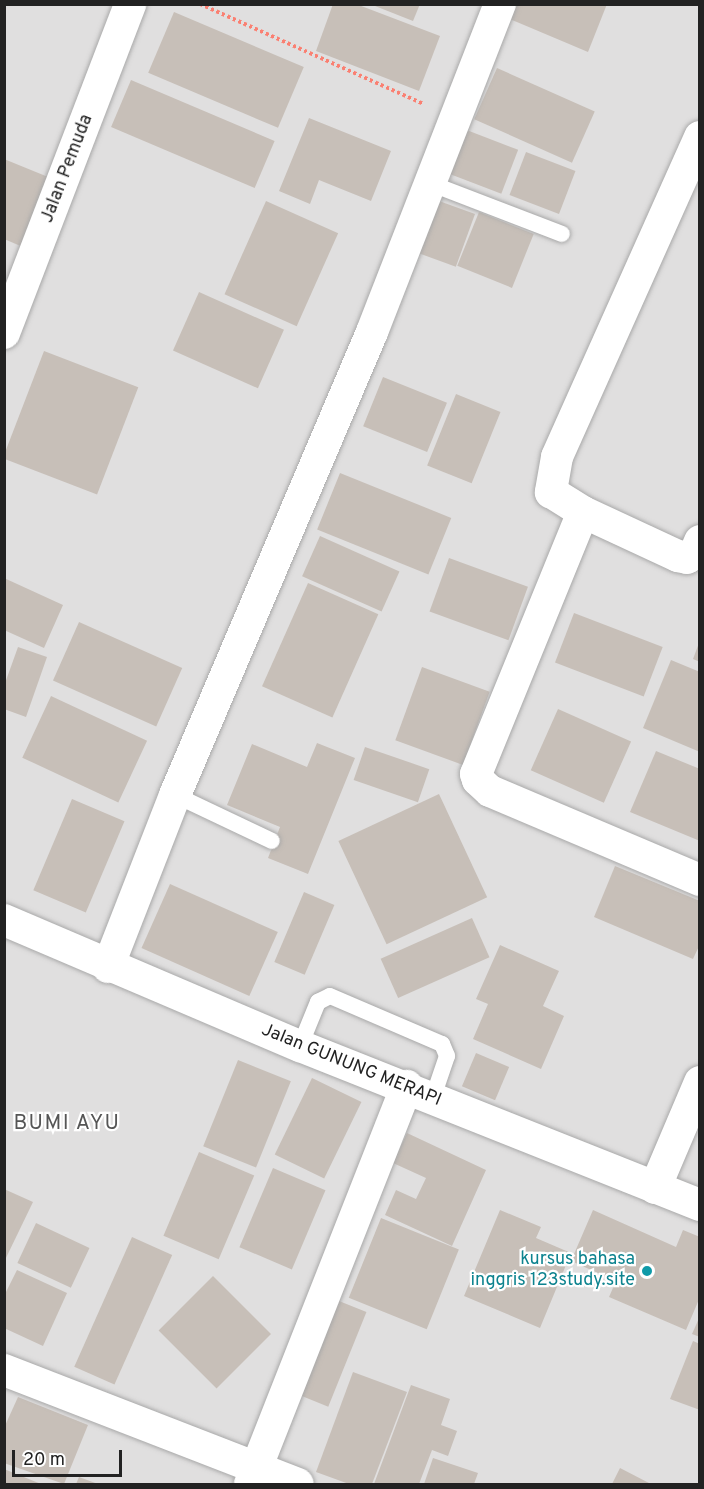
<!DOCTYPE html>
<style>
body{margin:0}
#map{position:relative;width:704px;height:1489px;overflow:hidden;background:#f2efe9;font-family:Overpass,sans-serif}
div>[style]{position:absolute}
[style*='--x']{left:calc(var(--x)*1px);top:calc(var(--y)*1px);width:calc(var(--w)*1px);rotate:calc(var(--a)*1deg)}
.residential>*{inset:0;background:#e0dfdf;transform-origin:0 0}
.building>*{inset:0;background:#c7bfb8;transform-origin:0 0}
.path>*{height:4px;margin-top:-2px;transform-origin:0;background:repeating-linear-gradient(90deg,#fa8072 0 3px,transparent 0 6px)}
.roads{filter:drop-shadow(0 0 2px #a9a9a9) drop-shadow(0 0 2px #a9a9a9)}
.service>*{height:16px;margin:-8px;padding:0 8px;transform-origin:8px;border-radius:8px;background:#fff}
.minor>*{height:32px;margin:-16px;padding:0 16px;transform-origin:16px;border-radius:16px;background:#fff}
.dots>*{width:16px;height:16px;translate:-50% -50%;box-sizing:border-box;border:3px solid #fff;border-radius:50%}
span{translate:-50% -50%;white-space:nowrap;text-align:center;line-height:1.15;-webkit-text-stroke:4.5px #fff;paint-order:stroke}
.street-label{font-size:18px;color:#222}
.culture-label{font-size:18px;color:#0d838f}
.right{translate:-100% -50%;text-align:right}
.quarter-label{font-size:21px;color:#555;letter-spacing:1.5px}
.frame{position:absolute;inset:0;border:6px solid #222;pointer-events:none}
.scale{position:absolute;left:12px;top:1450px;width:110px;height:27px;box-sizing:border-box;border:3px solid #222;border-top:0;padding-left:8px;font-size:18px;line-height:21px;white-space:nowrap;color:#222;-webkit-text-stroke:4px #fff;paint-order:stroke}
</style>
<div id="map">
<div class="residential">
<i style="left:5px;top:5px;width:694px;height:1479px"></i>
</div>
<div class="building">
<i style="clip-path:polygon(333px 4px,356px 4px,440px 36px,419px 91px,316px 51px)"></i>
<i style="clip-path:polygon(370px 4px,420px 4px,413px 21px)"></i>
<i style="clip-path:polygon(510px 4px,607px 4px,588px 52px,505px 17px)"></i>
<i style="left:174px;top:12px;width:141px;height:66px;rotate:23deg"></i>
<i style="left:497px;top:68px;width:107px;height:56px;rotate:24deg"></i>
<i style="left:131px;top:80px;width:156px;height:51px;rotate:23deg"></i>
<i style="clip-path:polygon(309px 118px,391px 151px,371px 201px,319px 180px,310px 204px,279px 191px)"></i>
<i style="left:464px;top:129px;width:58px;height:47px;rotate:21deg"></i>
<i style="left:526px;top:152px;width:53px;height:46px;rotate:21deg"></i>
<i style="clip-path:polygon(4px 159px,53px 179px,23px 247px,4px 239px)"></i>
<i style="left:428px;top:197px;width:50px;height:56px;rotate:20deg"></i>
<i style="left:266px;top:201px;width:79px;height:102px;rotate:24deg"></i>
<i style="left:479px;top:212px;width:59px;height:58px;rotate:22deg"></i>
<i style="left:199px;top:292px;width:93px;height:64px;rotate:24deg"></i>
<i style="left:44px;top:351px;width:101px;height:115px;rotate:21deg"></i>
<i style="left:383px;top:377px;width:69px;height:53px;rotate:22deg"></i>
<i style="left:456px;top:394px;width:48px;height:77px;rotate:22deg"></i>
<i style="left:340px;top:473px;width:120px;height:61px;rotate:22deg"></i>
<i style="left:320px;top:536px;width:87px;height:44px;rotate:24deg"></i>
<i style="left:449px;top:558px;width:84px;height:57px;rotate:20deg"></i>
<i style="clip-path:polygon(4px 578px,63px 605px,44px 648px,4px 630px)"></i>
<i style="left:308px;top:583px;width:77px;height:113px;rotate:24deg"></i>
<i style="left:574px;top:613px;width:95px;height:53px;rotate:21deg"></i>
<i style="left:79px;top:622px;width:113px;height:64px;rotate:24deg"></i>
<i style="clip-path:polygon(699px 643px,700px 643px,700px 662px,693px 659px)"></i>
<i style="clip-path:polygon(18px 647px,47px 657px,26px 717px,4px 709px,4px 686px)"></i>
<i style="clip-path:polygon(671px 660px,700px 672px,700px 752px,643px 728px)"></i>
<i style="left:422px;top:667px;width:72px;height:78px;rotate:20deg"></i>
<i style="left:51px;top:696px;width:106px;height:68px;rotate:25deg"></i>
<i style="left:558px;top:709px;width:80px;height:67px;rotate:24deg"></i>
<i style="clip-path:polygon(317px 743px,355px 758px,308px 874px,268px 858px,280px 827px,227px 805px,252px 744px,307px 767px)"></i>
<i style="left:365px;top:747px;width:68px;height:35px;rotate:19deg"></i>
<i style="clip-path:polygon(656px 751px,700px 769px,700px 841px,630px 812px)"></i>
<i style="left:439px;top:794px;width:114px;height:111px;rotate:65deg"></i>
<i style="left:72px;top:799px;width:57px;height:99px;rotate:23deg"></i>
<i style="clip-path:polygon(615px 866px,700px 901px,700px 944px,693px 959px,594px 917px)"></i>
<i style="left:170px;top:884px;width:118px;height:70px;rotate:24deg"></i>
<i style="left:304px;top:892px;width:33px;height:76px;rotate:23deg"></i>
<i style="left:472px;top:918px;width:43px;height:100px;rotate:66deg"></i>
<i style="clip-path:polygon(500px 945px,559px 971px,543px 1006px,564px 1016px,541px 1069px,473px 1039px,488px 1004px,476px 999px)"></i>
<i style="left:476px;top:1053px;width:36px;height:36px;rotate:23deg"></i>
<i style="left:238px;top:1060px;width:57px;height:93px;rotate:22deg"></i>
<i style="left:312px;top:1078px;width:55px;height:85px;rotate:26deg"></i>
<i style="clip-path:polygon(407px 1133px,486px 1170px,452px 1246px,385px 1215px,396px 1190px,416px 1199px,426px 1178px,393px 1163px)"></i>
<i style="left:199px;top:1152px;width:60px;height:91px;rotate:23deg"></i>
<i style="left:273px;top:1168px;width:57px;height:86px;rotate:23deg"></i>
<i style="clip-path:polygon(4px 1189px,33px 1202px,4px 1262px)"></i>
<i style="clip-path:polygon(500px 1210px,541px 1227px,536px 1238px,571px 1253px,540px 1328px,464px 1296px)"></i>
<i style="clip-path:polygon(593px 1210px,676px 1247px,683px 1230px,700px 1237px,700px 1297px,686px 1330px,609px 1297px,616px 1281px,571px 1261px)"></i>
<i style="left:381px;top:1218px;width:84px;height:86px;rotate:22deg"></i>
<i style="left:36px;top:1223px;width:59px;height:44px;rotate:25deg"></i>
<i style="left:132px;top:1237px;width:44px;height:142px;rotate:24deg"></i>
<i style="clip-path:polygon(17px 1270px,67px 1293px,43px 1346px,4px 1328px,4px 1296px)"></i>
<i style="left:213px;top:1276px;width:82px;height:77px;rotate:45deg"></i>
<i style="left:334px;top:1299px;width:35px;height:102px;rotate:22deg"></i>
<i style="clip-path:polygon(700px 1316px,700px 1337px,692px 1334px)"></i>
<i style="clip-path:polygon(693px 1341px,700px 1344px,700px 1410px,670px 1399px)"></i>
<i style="clip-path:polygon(353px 1372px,407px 1392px,372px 1484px,349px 1484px,316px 1472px)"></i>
<i style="clip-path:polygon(411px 1385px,450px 1399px,441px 1425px,457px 1431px,448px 1456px,432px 1450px,419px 1484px,374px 1484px)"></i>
<i style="clip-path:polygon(18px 1397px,88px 1425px,64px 1484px,4px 1463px,4px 1428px)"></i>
<i style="clip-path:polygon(433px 1458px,478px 1473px,474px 1484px,424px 1484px)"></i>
<i style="clip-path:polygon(620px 1468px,649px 1483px,648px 1484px,612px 1484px)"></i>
<i style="clip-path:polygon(4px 1469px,41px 1484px,4px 1484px)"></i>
<i style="clip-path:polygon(79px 1477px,98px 1484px,76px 1484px)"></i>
</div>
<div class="path">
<i style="--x:200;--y:4;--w:245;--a:24.1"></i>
</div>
<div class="roads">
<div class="service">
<i style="--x:432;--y:184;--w:139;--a:21"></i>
<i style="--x:175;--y:795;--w:107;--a:25.4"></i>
<i style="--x:300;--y:1046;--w:48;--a:-67.8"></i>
<i style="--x:318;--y:1002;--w:13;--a:-27"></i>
<i style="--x:330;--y:996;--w:122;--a:23.2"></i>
<i style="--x:442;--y:1044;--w:13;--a:67"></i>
<i style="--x:447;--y:1056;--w:46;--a:108.8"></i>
</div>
<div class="minor">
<i style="--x:700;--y:137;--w:350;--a:114.1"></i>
<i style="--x:557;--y:457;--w:36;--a:100"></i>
<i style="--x:551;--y:492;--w:38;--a:32"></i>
<i style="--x:583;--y:512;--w:105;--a:24.9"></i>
<i style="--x:678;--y:556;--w:9;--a:13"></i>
<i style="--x:687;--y:558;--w:9;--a:-32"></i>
<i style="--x:695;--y:553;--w:13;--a:-67"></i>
<i style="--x:4;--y:333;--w:352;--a:-69"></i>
<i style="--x:583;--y:512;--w:283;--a:112.2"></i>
<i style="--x:476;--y:774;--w:6;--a:72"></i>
<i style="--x:478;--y:780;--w:16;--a:43"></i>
<i style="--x:490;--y:791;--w:228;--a:23"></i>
<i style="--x:4;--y:920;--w:322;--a:23.1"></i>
<i style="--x:300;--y:1046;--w:430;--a:21.7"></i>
<i style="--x:108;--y:967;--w:185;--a:-68.7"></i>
<i style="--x:175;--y:795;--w:503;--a:-66.95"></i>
<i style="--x:372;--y:332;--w:352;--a:-68.7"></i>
<i style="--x:655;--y:1188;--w:115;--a:-67"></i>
<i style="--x:4;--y:1370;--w:315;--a:21.2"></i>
<i style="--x:250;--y:1484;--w:428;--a:-68.5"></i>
</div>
</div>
<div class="dots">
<i style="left:647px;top:1271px;background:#0f9aa8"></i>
</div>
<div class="street-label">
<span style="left:68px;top:169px;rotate:-69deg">Jalan Pemuda</span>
<span style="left:351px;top:1066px;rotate:22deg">Jalan GUNUNG MERAPI</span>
</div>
<div class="culture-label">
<span class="right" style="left:635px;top:1271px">kursus bahasa<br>inggris 123study.site</span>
</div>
<div class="quarter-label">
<span style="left:67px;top:1124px">BUMI AYU</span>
</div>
<div class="frame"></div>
<div class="scale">20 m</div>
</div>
